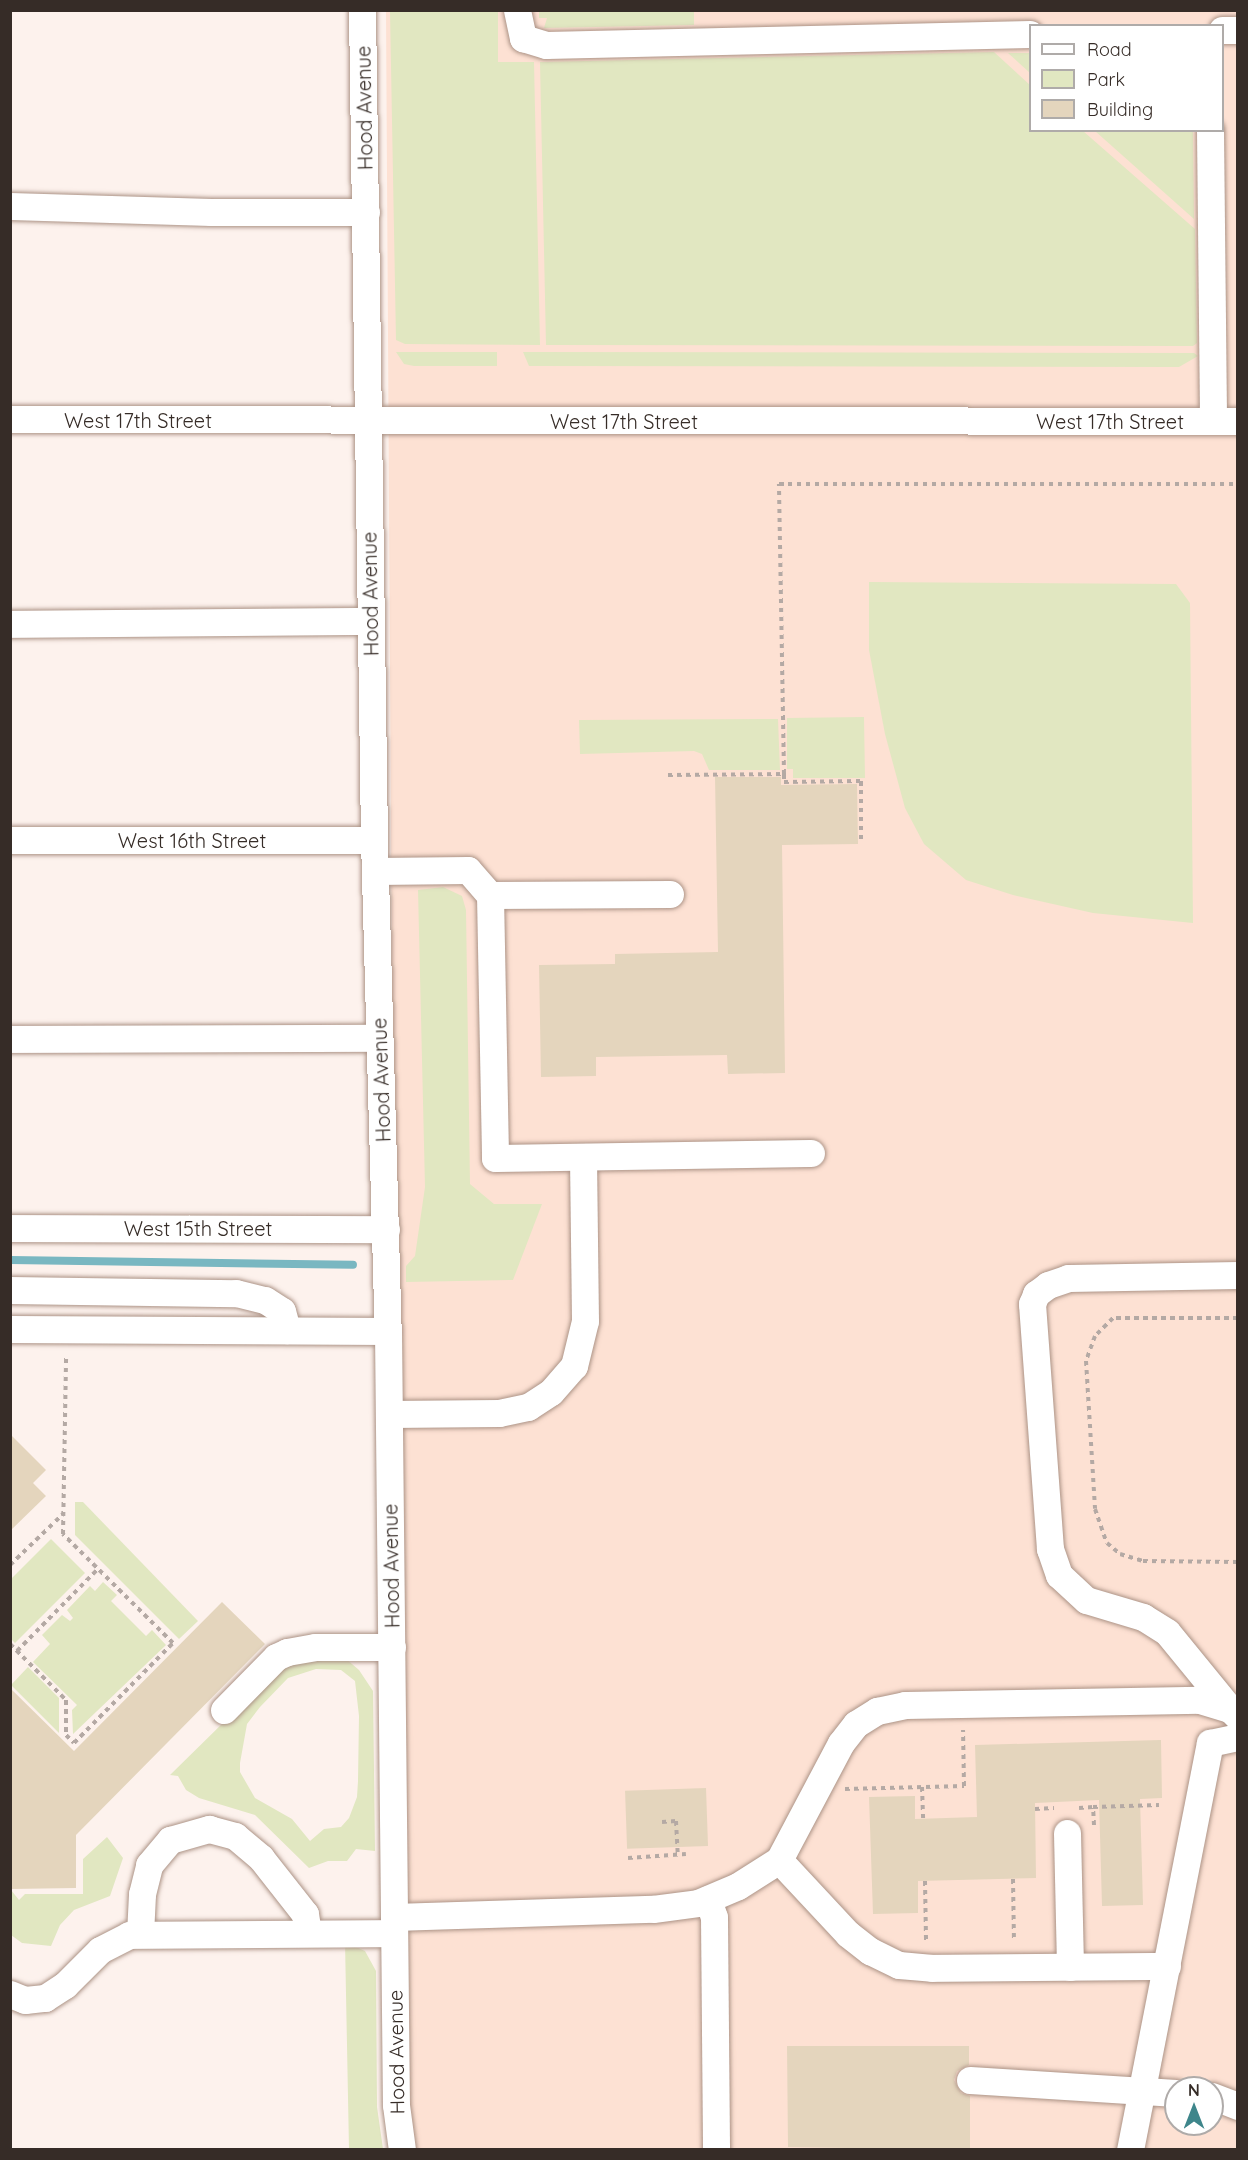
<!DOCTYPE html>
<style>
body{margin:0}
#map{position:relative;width:1248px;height:2160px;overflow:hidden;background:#fdf2ed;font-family:Quicksand,sans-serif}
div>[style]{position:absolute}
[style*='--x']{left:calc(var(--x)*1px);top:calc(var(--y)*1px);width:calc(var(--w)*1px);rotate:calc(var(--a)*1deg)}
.built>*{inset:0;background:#fde1d3}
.green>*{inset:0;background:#e1e7c1}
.stream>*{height:8px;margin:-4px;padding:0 4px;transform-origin:4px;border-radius:4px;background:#79b7c1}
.building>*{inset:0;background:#e4d5bd;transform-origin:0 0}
.path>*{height:4px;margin-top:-2px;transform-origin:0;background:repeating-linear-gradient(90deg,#b4a9a4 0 4.5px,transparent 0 9px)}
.roads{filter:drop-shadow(0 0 2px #ac9386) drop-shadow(0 0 2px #ac9386)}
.minor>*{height:27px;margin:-13.5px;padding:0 13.5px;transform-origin:13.5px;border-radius:13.5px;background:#fff}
span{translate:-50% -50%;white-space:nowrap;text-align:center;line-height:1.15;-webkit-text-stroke:4.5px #fff;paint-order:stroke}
.street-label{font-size:20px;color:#362c27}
.frame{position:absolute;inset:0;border:12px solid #362c27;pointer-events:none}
.legend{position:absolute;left:1029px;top:24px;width:195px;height:108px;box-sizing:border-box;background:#fff;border:2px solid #afaba9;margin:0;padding:8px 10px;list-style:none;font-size:18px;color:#362c27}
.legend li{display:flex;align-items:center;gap:12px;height:30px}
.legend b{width:30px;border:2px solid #afaba9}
.north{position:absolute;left:1164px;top:2076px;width:60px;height:60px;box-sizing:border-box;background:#fff;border:2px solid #afaba9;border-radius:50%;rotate:0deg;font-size:16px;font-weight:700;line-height:24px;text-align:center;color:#362c27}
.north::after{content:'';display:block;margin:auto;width:21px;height:27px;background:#3e868b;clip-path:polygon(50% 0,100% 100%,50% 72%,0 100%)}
</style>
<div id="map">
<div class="built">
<i style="clip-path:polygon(evenodd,386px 11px,1237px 11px,1237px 2149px,405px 2149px,399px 2129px,386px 11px,1030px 26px,1222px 26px,1222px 130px,1030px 130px,1030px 26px,386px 11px,1176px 2088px,1212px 2088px,1212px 2124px,1176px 2124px,1176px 2088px)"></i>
</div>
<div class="green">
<i style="clip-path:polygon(390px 11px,498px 11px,498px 62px,534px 62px,540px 345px,405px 344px,396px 340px)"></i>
<i style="clip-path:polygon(539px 11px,694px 11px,694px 25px,544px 28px,547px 18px,539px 18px)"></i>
<i style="clip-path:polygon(994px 52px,1030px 85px,1030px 130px,1083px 131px,1195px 229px,1197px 343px,1193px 346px,546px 345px,540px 62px)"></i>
<i style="clip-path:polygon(1008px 53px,1030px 53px,1030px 73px)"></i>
<i style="clip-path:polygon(1095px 131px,1193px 131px,1194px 219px)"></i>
<i style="clip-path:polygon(396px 352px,497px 352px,497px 366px,414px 366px,404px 364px)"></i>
<i style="clip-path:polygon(523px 352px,1194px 353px,1198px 356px,1179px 367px,529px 366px)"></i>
<i style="clip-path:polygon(869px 582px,1176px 584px,1190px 603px,1193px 923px,1093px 913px,1013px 895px,966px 880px,924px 844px,905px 808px,885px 734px,869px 650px)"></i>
<i style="clip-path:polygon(864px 717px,865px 778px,793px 778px,793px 769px,787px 769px,787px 718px)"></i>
<i style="clip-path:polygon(778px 719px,780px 770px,709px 770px,702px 754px,694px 751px,580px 754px,579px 720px)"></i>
<i style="clip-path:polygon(443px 887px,462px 896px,466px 910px,470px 1184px,494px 1204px,542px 1204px,513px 1280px,406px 1282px,406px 1266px,415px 1256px,425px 1187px,418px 890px)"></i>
<i style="clip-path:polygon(75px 1502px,83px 1502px,198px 1621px,179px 1639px,75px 1535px)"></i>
<i style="clip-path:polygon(51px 1539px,85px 1573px,15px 1643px,11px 1639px,11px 1579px)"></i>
<i style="clip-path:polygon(103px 1582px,117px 1595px,111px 1601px,146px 1636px,152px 1630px,166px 1645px,73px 1734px,72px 1710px,77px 1705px,33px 1662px,50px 1644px,42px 1635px,62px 1615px,70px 1621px,73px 1618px,67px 1610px,90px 1586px,95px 1591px)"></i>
<i style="clip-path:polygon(evenodd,345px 1658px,359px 1670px,373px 1691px,375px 1851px,356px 1849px,347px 1861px,328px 1861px,309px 1868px,255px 1815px,199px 1798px,186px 1790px,178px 1776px,170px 1775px,276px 1671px,296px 1659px,345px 1658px,316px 1669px,341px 1670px,355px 1681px,359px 1716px,358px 1781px,357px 1797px,349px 1818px,341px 1827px,324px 1829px,310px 1841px,292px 1819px,255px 1798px,240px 1772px,240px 1763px,247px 1724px,260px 1707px,288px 1678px,316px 1669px)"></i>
<i style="clip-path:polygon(28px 1667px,59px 1698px,59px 1733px,11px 1685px)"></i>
<i style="clip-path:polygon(107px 1837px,123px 1858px,110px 1896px,74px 1910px,60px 1925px,51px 1946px,22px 1943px,11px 1935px,11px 1890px,19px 1900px,25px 1894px,83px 1894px,83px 1859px)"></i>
<i style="clip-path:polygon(345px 1942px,365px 1951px,376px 1971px,377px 2107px,383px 2149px,349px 2149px)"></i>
</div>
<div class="stream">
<i style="--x:10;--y:1260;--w:343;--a:0.8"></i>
</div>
<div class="building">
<i style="clip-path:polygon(715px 777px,781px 777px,781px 785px,857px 784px,858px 844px,782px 845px,785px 1073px,728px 1074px,727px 1055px,596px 1057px,596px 1076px,541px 1077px,539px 965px,615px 964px,615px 954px,718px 952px)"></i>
<i style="clip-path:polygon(10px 1434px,46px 1470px,33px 1483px,46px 1496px,10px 1531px)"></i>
<i style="clip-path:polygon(222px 1602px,265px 1644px,76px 1835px,76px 1888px,11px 1889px,10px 1688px,74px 1751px)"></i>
<i style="clip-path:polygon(1161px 1740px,1162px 1798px,1140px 1799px,1143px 1905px,1102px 1906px,1099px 1800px,1035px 1803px,1036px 1878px,918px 1881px,918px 1913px,873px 1914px,869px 1797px,915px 1796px,915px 1819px,977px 1817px,975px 1745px)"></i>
<i style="left:706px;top:1788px;width:58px;height:81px;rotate:88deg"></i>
<i style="clip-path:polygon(787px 2046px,969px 2046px,969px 2065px,957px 2071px,954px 2080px,961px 2093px,970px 2096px,970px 2150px,788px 2147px)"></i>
</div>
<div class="path">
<i style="--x:784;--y:774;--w:290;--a:-91"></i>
<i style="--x:779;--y:484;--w:459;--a:0"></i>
<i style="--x:668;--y:775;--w:116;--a:-0.5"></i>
<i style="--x:784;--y:774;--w:8;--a:90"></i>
<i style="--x:784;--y:782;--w:77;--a:-0.7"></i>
<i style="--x:861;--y:781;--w:62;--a:90"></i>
<i style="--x:1238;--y:1318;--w:125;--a:180"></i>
<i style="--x:1113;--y:1318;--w:25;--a:135"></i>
<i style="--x:1095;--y:1336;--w:27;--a:110"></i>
<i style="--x:1086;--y:1361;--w:148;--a:86.5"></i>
<i style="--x:1095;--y:1509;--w:36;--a:71"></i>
<i style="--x:1107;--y:1543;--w:17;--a:40"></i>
<i style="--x:1120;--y:1554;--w:24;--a:17"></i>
<i style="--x:1143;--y:1561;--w:95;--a:0.6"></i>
<i style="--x:10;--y:1565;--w:74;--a:-43.9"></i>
<i style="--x:10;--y:1644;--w:79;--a:45"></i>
<i style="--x:66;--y:1700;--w:35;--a:90"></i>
<i style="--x:66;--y:1735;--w:11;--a:45"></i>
<i style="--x:74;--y:1743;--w:141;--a:-45.3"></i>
<i style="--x:173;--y:1643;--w:155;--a:-135.3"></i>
<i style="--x:63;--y:1534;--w:177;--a:-89"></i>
<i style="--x:17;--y:1651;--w:115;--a:-45.4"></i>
<i style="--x:922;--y:1787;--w:31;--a:88"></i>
<i style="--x:845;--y:1789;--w:119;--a:-1.4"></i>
<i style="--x:964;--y:1786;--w:56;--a:-91"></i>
<i style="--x:1079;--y:1808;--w:14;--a:-4"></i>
<i style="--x:1035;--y:1809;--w:19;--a:-3"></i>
<i style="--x:662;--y:1822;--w:14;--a:-4"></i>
<i style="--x:676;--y:1821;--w:34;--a:87"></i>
<i style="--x:1094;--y:1825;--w:18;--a:-93"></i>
<i style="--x:1093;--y:1807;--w:66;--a:-1.7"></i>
<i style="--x:628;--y:1858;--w:58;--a:-3.9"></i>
<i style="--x:1013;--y:1879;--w:62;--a:89.1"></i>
<i style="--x:925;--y:1881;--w:59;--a:89"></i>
</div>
<div class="roads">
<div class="minor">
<i style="--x:362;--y:10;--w:830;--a:89.17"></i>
<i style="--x:374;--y:840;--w:491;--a:88.4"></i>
<i style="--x:388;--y:1331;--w:774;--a:89.41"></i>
<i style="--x:396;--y:2105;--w:45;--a:82.4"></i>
<i style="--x:517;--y:10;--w:29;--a:78"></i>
<i style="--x:523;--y:38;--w:24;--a:17"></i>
<i style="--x:546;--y:45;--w:484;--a:-1.3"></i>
<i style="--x:1222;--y:30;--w:16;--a:0"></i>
<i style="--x:1210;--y:130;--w:291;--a:89.4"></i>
<i style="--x:10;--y:206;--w:201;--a:1.7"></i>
<i style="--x:211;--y:212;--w:155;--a:0"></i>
<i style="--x:10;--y:419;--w:1228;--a:0.09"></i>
<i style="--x:10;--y:624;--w:360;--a:-0.5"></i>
<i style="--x:10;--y:840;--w:364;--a:0"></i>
<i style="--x:375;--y:871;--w:93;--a:-0.6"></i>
<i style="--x:468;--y:870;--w:33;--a:49"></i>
<i style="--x:490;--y:895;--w:180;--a:-0.3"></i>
<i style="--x:490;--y:895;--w:263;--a:88.9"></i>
<i style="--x:495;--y:1158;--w:316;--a:-0.9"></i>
<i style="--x:10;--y:1039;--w:369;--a:-0.2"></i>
<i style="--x:10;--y:1228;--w:376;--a:0.2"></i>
<i style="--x:10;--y:1290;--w:226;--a:0.8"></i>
<i style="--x:236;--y:1293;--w:30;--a:14"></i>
<i style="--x:265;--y:1300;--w:20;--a:33"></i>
<i style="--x:282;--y:1311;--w:20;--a:75"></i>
<i style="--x:10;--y:1329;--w:378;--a:0.3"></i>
<i style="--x:389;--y:1414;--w:110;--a:-0.5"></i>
<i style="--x:499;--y:1413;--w:30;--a:-12"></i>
<i style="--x:528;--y:1407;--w:27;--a:-33"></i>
<i style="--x:551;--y:1392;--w:35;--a:-49"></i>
<i style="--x:574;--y:1366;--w:46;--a:-76.3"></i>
<i style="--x:585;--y:1321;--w:164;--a:-90.7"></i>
<i style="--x:1230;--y:1709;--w:99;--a:-129.3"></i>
<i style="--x:1167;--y:1632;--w:28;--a:-148"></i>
<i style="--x:1143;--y:1617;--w:59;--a:-163.4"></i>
<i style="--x:1086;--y:1600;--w:37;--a:-137"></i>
<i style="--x:1059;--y:1575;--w:28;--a:-109"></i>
<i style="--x:1050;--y:1549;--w:246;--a:-94.2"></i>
<i style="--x:1032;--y:1304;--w:11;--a:-68"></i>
<i style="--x:1036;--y:1294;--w:15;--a:-37"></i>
<i style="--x:1048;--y:1285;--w:21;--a:-19"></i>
<i style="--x:1068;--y:1278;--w:170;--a:-1"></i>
<i style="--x:224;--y:1710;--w:74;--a:-45.5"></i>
<i style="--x:276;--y:1657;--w:12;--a:-24"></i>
<i style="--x:287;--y:1652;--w:28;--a:-10"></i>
<i style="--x:315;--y:1647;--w:77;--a:0"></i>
<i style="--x:1067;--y:1833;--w:134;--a:88.7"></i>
<i style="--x:779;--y:1860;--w:101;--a:47"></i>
<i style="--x:848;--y:1934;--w:28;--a:38"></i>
<i style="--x:870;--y:1951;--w:32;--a:26"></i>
<i style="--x:899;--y:1965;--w:33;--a:5"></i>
<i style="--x:932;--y:1968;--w:235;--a:-0.5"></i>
<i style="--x:708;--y:1899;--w:19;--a:72"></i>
<i style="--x:714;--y:1917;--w:233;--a:89.5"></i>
<i style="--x:394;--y:1917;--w:259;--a:-1.8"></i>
<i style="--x:653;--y:1909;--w:45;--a:-7.6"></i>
<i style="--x:698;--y:1903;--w:43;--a:-23"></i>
<i style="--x:738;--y:1886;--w:49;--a:-32.4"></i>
<i style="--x:779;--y:1860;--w:132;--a:-62.1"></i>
<i style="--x:841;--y:1743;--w:24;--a:-52"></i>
<i style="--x:856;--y:1724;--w:25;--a:-32"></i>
<i style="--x:877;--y:1711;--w:29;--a:-12"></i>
<i style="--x:905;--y:1705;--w:295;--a:-1"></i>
<i style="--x:1200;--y:1700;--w:31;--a:17"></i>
<i style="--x:1230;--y:1709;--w:11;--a:45"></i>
<i style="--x:140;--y:1934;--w:40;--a:-87.1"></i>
<i style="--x:142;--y:1894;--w:30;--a:-76"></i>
<i style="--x:149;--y:1865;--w:33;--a:-50"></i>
<i style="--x:170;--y:1840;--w:41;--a:-15.8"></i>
<i style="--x:209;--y:1829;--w:27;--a:15"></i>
<i style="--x:235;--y:1836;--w:34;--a:40"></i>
<i style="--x:261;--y:1858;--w:71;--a:51.8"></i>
<i style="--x:305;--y:1914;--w:19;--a:81"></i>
<i style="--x:10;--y:1994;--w:16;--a:22"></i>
<i style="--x:25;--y:2000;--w:20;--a:-6"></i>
<i style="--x:45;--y:1998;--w:24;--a:-33"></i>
<i style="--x:65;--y:1985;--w:49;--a:-45"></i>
<i style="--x:100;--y:1950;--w:33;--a:-27"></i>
<i style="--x:129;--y:1935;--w:265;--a:-0.4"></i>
<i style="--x:970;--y:2080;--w:206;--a:3.6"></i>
<i style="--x:1212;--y:2096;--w:28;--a:21"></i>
<i style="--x:1130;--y:2150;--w:415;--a:-78.9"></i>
<i style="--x:1210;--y:1743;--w:29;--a:-12"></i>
</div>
</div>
<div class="street-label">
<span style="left:364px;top:108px;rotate:-91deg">Hood Avenue</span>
<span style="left:138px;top:420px">West 17th Street</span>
<span style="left:624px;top:421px">West 17th Street</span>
<span style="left:1110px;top:421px">West 17th Street</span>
<span style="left:370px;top:594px;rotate:-91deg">Hood Avenue</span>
<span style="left:192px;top:840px">West 16th Street</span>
<span style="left:381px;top:1080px;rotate:-92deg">Hood Avenue</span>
<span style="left:198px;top:1228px">West 15th Street</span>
<span style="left:391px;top:1566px;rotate:-91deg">Hood Avenue</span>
<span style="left:396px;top:2052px;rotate:-91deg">Hood Avenue</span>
</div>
<div class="frame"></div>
<ul class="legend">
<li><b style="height:8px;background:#fff"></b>Road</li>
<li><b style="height:16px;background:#e1e7c1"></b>Park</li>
<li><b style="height:16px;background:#e4d5bd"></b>Building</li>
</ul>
<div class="north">N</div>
</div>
